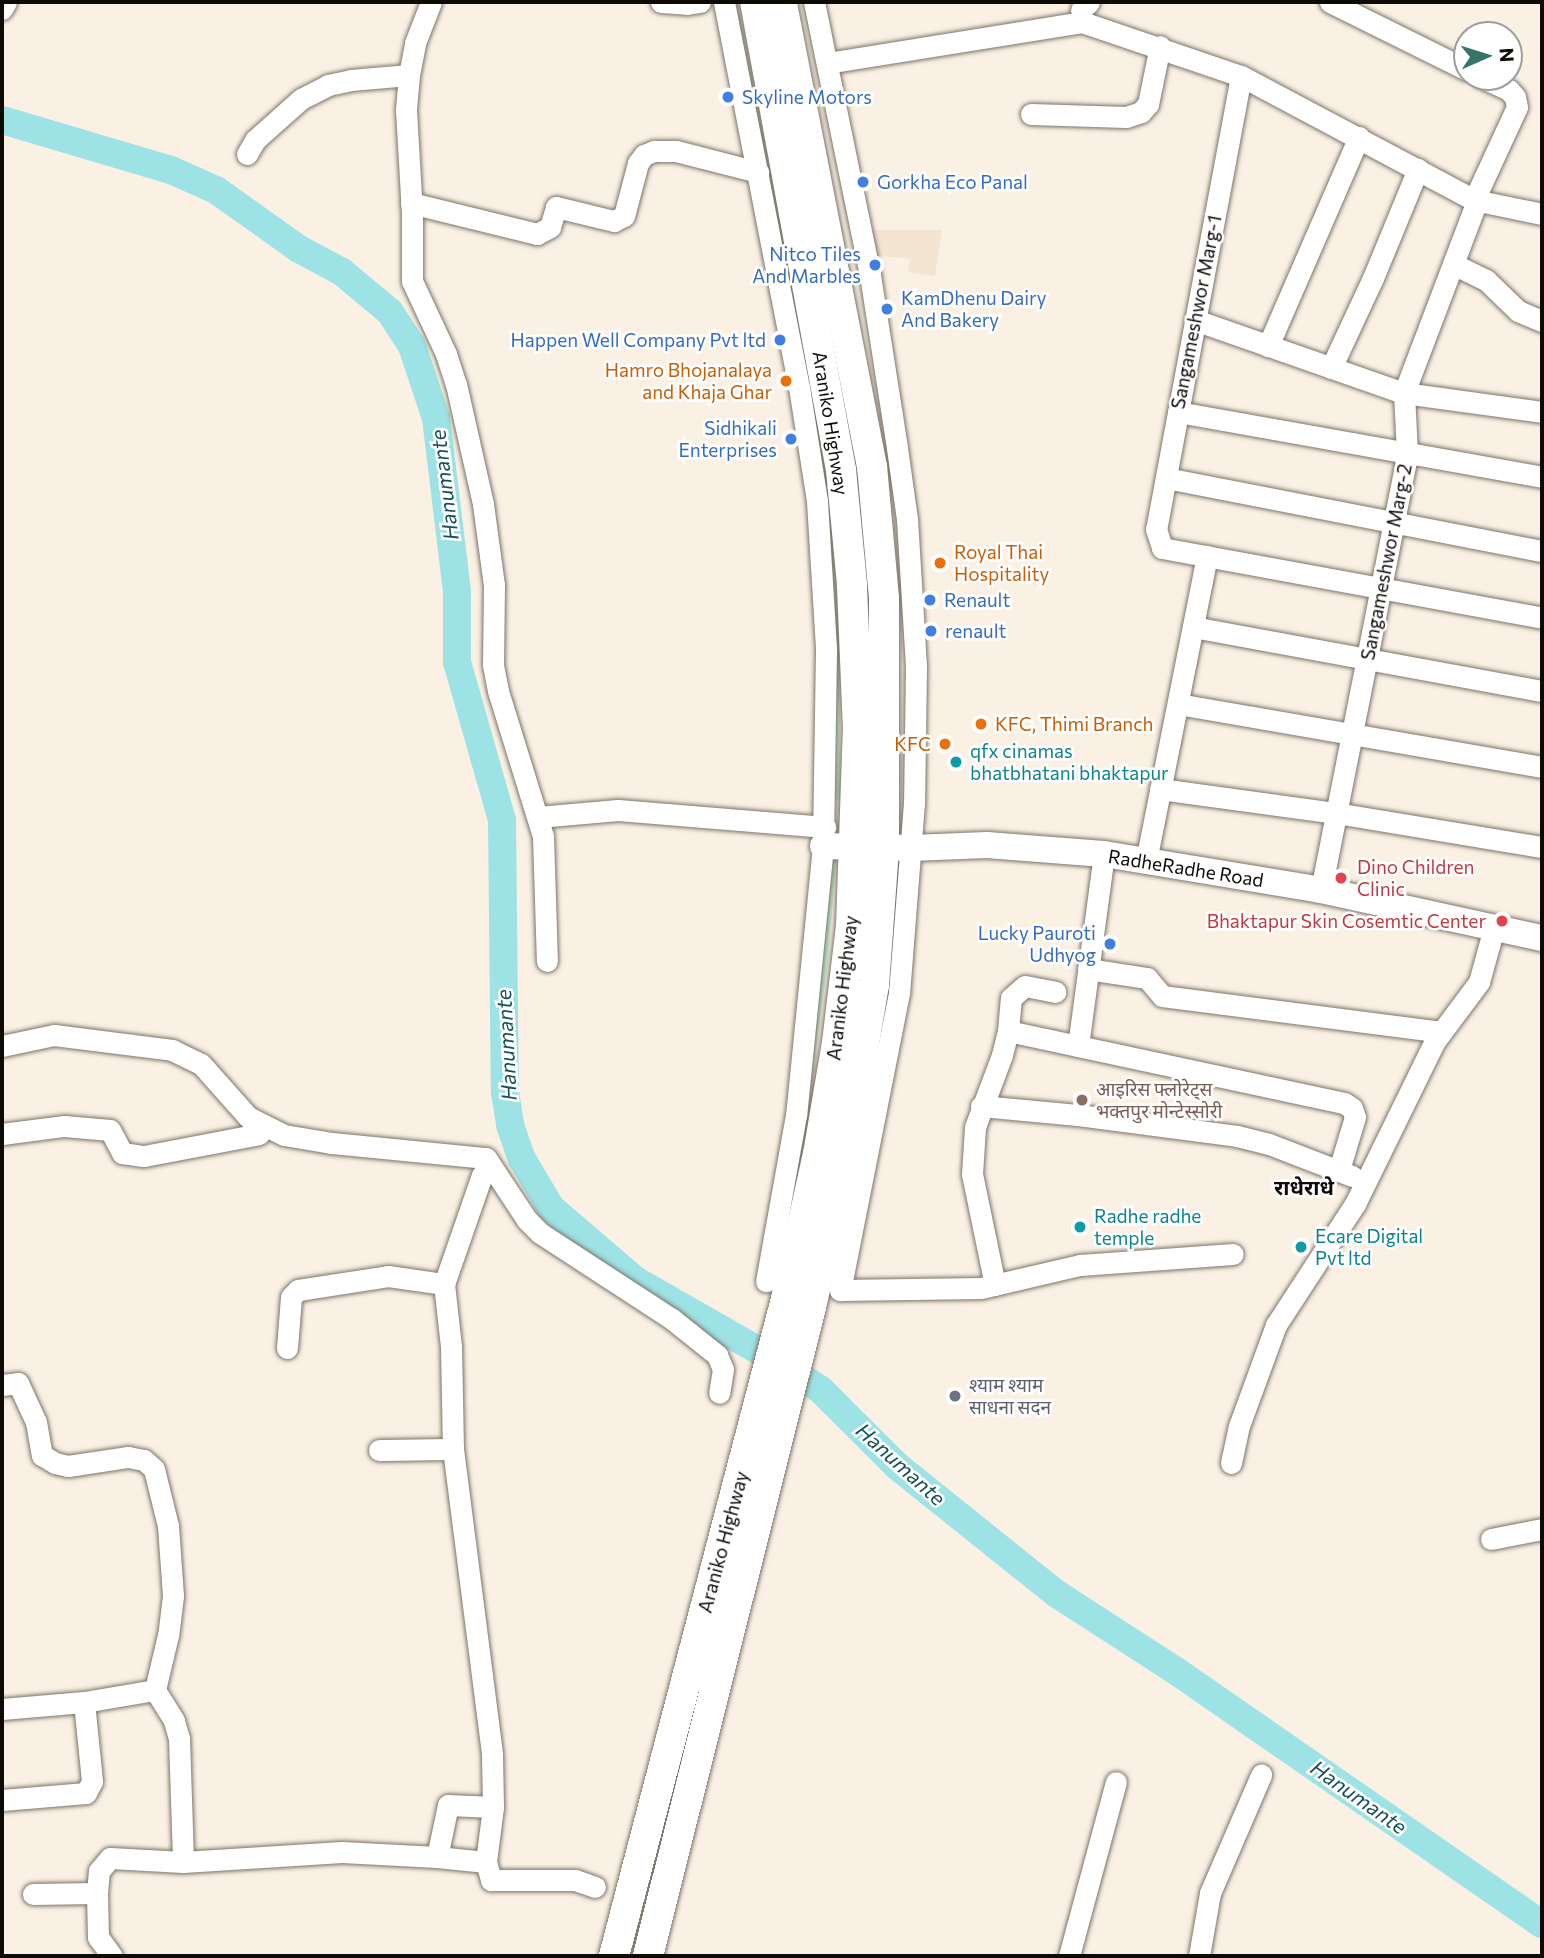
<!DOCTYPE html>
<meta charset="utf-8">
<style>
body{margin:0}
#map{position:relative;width:1544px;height:1958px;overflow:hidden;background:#faf0e4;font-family:Commissioner,"Noto Sans Devanagari",sans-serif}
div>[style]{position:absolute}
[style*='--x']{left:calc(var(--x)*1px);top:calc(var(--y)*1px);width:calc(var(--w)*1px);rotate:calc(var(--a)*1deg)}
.built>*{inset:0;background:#f4e5d3}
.green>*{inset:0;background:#bfedcc}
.river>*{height:28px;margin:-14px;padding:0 14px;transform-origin:14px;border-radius:14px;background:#9de2e5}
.roads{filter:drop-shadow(0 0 2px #7d746a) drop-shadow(0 0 2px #7d746a)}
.minor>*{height:21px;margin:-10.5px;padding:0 10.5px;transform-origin:10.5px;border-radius:10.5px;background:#fff}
.major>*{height:26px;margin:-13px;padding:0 13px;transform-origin:13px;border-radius:13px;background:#fff}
.highway>*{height:30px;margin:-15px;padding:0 15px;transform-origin:15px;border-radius:15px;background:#fff}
.dots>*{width:19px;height:19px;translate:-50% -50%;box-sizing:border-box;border:4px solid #fff;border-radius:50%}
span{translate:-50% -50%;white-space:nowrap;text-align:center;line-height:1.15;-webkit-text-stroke:5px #fff;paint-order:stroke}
.shop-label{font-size:19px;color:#366cbe}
.left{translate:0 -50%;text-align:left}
.right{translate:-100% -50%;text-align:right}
.street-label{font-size:19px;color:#0e0b07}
.food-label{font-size:19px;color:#c56008}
.culture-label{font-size:19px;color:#0d838f}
.health-label{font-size:19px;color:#be3a42}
.education-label{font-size:19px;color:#785e54}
.worship-label{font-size:19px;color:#5b616d}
.water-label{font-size:21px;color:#155154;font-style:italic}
.neighbourhood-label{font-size:21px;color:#0e0b07;font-weight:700}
.frame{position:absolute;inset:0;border:4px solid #0e0b07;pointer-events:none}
.north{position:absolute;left:1453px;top:21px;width:70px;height:70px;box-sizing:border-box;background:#fff;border:2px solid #9f9d9c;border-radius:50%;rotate:87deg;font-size:19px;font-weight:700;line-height:28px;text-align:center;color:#0e0b07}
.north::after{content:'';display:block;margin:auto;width:24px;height:32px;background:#347668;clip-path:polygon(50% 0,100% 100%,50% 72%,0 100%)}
</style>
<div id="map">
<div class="built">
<i style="clip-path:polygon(869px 230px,942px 230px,935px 276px,908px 272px,910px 259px,874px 255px)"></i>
</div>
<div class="green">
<i style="clip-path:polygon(731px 2px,737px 2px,826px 463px,838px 592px,841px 800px,832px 798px,833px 675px)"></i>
<i style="clip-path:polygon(830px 861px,836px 862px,828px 963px,801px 1151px,776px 1275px)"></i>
</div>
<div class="river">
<i style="--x:2;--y:120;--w:176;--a:16.5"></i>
<i style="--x:171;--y:170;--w:49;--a:24"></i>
<i style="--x:216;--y:190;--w:102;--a:35.4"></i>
<i style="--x:299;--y:249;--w:49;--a:28.1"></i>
<i style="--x:342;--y:272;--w:62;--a:39.8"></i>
<i style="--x:390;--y:312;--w:40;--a:57.1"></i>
<i style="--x:412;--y:346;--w:76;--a:71.6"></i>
<i style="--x:436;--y:418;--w:175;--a:83.1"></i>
<i style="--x:457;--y:592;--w:70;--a:90"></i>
<i style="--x:457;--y:662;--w:164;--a:74.1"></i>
<i style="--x:502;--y:820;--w:272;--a:89.4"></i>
<i style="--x:505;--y:1092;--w:33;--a:81"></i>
<i style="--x:510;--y:1125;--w:36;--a:71"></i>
<i style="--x:522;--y:1159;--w:57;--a:59.4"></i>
<i style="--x:551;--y:1208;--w:111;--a:40.6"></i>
<i style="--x:635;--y:1280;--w:163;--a:29.7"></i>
<i style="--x:777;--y:1361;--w:53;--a:33.4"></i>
<i style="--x:821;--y:1390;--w:107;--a:45"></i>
<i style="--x:897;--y:1466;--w:205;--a:38.7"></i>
<i style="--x:1057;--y:1594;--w:145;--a:32.9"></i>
<i style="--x:1179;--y:1673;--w:441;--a:34.7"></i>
</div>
<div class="roads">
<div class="minor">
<i style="--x:661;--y:2;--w:26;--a:4"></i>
<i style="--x:687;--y:4;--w:13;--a:-9"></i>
<i style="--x:724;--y:2;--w:392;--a:79"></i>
<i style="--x:799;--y:387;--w:115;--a:81"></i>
<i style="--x:817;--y:501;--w:149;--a:86.5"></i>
<i style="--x:826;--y:650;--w:196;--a:90.9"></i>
<i style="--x:823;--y:846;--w:270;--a:95.7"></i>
<i style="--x:796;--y:1115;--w:169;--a:100.2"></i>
<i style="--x:814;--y:2;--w:279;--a:78.4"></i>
<i style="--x:870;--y:275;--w:175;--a:81.1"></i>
<i style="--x:897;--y:448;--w:72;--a:82"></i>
<i style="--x:907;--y:519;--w:147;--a:86.5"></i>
<i style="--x:916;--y:666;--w:137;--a:90.8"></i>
<i style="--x:914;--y:803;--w:191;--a:94.5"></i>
<i style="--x:899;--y:993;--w:303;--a:101.2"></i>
<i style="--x:840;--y:1290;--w:141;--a:-0.8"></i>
<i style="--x:981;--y:1288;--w:102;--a:-13.1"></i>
<i style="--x:1080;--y:1265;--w:153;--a:-4.1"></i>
<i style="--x:1330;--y:2;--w:153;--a:26.4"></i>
<i style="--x:2;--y:9;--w:8;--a:-60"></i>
<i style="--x:1081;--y:10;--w:11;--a:-45"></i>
<i style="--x:827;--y:63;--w:258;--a:-9.1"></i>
<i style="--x:1082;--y:22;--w:168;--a:18.8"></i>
<i style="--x:1241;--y:76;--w:264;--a:28"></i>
<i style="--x:1474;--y:200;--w:69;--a:11.6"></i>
<i style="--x:409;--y:75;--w:35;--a:95"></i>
<i style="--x:406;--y:110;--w:104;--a:86.7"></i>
<i style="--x:412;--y:214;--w:67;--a:90"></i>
<i style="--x:412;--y:281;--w:81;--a:65"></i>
<i style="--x:446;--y:354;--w:32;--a:72"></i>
<i style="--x:456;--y:384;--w:123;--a:77.3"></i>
<i style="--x:483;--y:504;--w:82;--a:82.3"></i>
<i style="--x:494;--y:585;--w:80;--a:90.7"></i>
<i style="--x:493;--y:665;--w:26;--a:79"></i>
<i style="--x:498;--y:691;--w:152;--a:72.8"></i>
<i style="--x:543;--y:836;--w:125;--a:88.2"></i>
<i style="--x:1241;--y:76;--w:461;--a:100.6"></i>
<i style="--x:1156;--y:529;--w:20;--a:72"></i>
<i style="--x:1162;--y:548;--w:386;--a:10.4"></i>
<i style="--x:1031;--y:114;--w:95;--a:1.8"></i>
<i style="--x:1126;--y:117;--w:16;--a:-18"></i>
<i style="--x:1141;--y:112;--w:11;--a:-49"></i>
<i style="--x:1148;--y:104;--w:59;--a:-78.3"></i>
<i style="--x:247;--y:154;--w:16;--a:-60"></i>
<i style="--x:255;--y:140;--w:62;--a:-41.7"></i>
<i style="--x:301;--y:99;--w:30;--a:-27"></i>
<i style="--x:328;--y:85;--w:24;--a:-12"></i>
<i style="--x:351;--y:80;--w:58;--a:-4.9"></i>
<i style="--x:409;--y:75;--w:33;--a:-79"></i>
<i style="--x:415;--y:43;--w:44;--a:-68.7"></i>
<i style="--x:1474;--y:200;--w:102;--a:-65.2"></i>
<i style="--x:1517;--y:107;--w:10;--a:-101"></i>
<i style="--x:1515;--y:97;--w:9;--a:-131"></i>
<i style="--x:1509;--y:90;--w:31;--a:-155"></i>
<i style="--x:411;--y:203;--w:130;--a:13.8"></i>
<i style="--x:537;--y:234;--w:15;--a:-28"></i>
<i style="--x:550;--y:227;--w:21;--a:-73"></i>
<i style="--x:556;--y:207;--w:60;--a:13.6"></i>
<i style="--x:614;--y:221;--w:11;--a:-27"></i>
<i style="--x:624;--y:216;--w:55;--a:-75.2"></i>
<i style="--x:638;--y:163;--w:10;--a:-53"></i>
<i style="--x:644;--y:155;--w:11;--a:-22"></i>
<i style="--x:654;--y:151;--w:22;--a:0"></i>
<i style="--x:676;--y:151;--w:85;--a:14.4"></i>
<i style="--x:1453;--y:264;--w:37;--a:26"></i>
<i style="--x:1486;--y:280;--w:45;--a:44.1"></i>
<i style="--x:1518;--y:311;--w:26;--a:23"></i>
<i style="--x:1195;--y:320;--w:221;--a:19.3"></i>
<i style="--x:1404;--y:393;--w:139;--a:7.8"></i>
<i style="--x:1268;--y:346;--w:228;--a:-66.5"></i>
<i style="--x:1331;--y:368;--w:99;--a:-65"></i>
<i style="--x:1373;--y:278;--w:118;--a:-67.6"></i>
<i style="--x:1178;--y:412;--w:370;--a:10.1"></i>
<i style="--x:1166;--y:478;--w:383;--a:11"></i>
<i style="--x:1193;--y:627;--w:355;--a:10.4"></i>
<i style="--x:1178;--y:704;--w:369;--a:9.8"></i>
<i style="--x:1160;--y:789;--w:178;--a:7.8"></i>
<i style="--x:1336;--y:813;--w:209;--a:9.4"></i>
<i style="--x:538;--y:817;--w:80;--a:-5"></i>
<i style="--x:618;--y:810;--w:208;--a:4.7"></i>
<i style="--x:1146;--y:861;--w:311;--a:-78.7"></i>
<i style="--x:1321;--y:890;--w:444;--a:-78.8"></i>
<i style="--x:1407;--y:454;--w:61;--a:-92.8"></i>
<i style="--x:1404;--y:393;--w:205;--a:-69.2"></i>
<i style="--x:1088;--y:969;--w:60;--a:8.7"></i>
<i style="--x:1147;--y:978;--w:23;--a:50"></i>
<i style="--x:1162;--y:996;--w:276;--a:7.3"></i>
<i style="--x:1436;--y:1031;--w:10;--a:96"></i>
<i style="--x:1008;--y:1031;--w:344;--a:12.1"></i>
<i style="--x:1344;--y:1103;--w:9;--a:32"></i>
<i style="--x:1352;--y:1108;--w:9;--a:72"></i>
<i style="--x:1355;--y:1117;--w:55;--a:106.8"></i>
<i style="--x:2;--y:1046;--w:53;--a:-11.9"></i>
<i style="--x:54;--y:1035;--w:119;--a:7.2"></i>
<i style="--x:172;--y:1050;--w:32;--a:26"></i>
<i style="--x:201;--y:1064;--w:71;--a:48.4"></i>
<i style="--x:248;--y:1117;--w:40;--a:26.6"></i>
<i style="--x:284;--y:1135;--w:49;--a:9.5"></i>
<i style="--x:332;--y:1143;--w:155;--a:5.6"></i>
<i style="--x:486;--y:1158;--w:74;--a:56.5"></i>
<i style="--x:527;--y:1220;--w:18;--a:45"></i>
<i style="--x:540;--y:1233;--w:158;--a:33.1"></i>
<i style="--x:672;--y:1319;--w:58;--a:38.7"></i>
<i style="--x:717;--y:1355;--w:15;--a:67"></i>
<i style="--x:723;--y:1369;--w:24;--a:99"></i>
<i style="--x:1078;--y:1046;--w:194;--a:-82.3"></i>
<i style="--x:981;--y:1106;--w:97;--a:5.3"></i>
<i style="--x:1078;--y:1115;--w:160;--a:7.5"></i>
<i style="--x:1237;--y:1136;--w:33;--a:14"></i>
<i style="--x:1269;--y:1144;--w:89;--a:21.1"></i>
<i style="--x:2;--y:1134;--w:63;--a:-7.4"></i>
<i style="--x:64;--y:1126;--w:46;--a:5"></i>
<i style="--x:110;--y:1130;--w:26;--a:62"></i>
<i style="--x:122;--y:1153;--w:22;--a:8"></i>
<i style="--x:144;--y:1156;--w:117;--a:-10.8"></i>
<i style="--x:491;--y:1167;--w:12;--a:138"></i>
<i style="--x:482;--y:1175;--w:115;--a:109.2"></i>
<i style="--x:444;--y:1284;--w:62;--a:83.6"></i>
<i style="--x:451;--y:1346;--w:103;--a:88.9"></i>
<i style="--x:453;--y:1449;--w:308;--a:82.7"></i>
<i style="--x:492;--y:1755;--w:52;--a:88.9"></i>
<i style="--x:493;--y:1807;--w:55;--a:97.3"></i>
<i style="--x:486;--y:1862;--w:19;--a:74"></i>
<i style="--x:491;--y:1880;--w:84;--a:0"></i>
<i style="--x:575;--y:1880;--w:21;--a:19"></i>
<i style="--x:995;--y:1285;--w:113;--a:-101.7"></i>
<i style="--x:972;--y:1174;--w:47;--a:-86.3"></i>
<i style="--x:975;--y:1127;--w:77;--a:-69.4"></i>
<i style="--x:1002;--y:1055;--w:25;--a:-76"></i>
<i style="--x:1008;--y:1031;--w:33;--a:-85"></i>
<i style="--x:1011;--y:998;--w:18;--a:-41"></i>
<i style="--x:1025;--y:986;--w:31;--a:11"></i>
<i style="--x:287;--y:1348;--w:51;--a:-85.5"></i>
<i style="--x:291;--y:1297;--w:10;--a:-45"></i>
<i style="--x:298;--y:1290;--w:91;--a:-8.8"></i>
<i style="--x:388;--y:1276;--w:57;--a:8.1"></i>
<i style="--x:2;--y:1385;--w:16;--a:-7"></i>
<i style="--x:18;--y:1383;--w:43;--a:65.2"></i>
<i style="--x:36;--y:1422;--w:34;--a:80"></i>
<i style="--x:42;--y:1455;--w:15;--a:32"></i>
<i style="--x:55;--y:1463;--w:13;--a:13"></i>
<i style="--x:68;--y:1466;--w:61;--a:-8.5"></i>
<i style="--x:128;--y:1457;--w:16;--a:11"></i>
<i style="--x:144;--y:1460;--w:13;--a:42"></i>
<i style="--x:154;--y:1469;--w:59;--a:76.2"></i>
<i style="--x:168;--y:1526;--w:70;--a:85.9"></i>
<i style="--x:173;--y:1596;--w:39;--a:97"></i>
<i style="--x:168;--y:1635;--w:57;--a:103.3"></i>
<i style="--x:155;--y:1690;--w:36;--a:58"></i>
<i style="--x:174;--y:1721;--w:19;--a:74"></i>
<i style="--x:179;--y:1739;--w:123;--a:88.1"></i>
<i style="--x:379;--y:1450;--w:74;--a:-0.8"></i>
<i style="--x:1231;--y:1463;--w:38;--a:-78"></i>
<i style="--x:1239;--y:1426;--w:108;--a:-69.9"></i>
<i style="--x:1276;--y:1325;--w:145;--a:-56.9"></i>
<i style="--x:1355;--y:1204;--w:182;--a:-63.9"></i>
<i style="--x:1435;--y:1041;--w:74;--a:-53.3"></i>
<i style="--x:1479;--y:982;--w:56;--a:-74.5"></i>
<i style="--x:1491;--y:1539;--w:52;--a:-11.1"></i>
<i style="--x:2;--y:1709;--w:82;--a:-4.9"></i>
<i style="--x:84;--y:1702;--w:72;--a:-9.6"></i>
<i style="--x:2;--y:1800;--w:84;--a:-4.8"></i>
<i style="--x:86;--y:1793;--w:13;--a:-63"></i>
<i style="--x:92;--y:1781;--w:79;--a:-95.8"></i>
<i style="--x:437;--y:1857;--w:49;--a:5.8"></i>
<i style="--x:97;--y:1893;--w:44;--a:88.7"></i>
<i style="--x:98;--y:1937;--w:24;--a:54"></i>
<i style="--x:33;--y:1894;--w:64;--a:-0.9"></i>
<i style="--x:97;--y:1893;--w:22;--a:-85"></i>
<i style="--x:99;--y:1871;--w:17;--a:-50"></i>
<i style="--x:110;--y:1858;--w:73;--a:3.1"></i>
<i style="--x:183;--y:1862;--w:159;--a:-3.6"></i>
<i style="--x:342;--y:1852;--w:95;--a:3"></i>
<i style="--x:437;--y:1857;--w:53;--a:-78.1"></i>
<i style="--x:448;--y:1805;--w:45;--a:2.5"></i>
<i style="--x:1069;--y:1956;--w:180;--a:-74.9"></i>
<i style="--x:1199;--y:1956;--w:64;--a:-80.1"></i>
<i style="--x:1210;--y:1893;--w:129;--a:-66.6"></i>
</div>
<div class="major">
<i style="--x:823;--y:846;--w:88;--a:1.3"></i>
<i style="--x:911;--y:848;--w:76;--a:-2.3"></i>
<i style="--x:987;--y:845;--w:117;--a:4.4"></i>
<i style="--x:1104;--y:854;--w:220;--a:9.4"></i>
<i style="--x:1321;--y:890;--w:226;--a:12.3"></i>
</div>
<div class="highway">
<i style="--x:614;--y:1956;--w:679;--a:-75.33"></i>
<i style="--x:786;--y:1299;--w:148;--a:-77.6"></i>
<i style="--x:818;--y:1154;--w:113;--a:-80.3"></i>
<i style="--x:837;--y:1043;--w:118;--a:-83.2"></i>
<i style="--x:851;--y:926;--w:196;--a:-88"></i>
<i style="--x:858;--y:730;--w:146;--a:-92.4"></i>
<i style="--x:852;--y:584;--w:115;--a:-95.5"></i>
<i style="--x:841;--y:470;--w:476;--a:-100.4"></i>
<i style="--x:648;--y:1956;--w:669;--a:-75.9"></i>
<i style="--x:811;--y:1307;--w:145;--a:-77.2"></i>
<i style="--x:843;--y:1166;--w:184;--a:-80.3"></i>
<i style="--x:874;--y:985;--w:137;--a:-85.8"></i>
<i style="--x:884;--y:848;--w:250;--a:-90"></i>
<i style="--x:884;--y:598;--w:132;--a:-95.2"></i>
<i style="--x:872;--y:467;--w:474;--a:-101"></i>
</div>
</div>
<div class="dots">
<i style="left:728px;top:97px;background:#3f7fe0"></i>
<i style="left:863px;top:182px;background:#3f7fe0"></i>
<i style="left:875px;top:265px;background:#3f7fe0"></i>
<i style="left:887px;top:309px;background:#3f7fe0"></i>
<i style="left:780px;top:340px;background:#3f7fe0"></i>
<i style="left:786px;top:381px;background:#e8710a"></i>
<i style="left:791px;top:439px;background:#3f7fe0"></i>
<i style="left:940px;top:563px;background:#e8710a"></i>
<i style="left:930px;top:600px;background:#3f7fe0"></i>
<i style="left:931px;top:631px;background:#3f7fe0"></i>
<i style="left:981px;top:724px;background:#e8710a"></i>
<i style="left:945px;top:744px;background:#e8710a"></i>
<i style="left:956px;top:762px;background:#0f9aa8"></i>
<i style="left:1341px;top:878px;background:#e0444e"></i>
<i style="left:1502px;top:921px;background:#e0444e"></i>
<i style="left:1110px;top:944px;background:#3f7fe0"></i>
<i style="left:1082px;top:1100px;background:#8d6e63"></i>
<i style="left:1080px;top:1227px;background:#0f9aa8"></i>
<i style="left:1301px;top:1247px;background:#0f9aa8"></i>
<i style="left:955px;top:1396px;background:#6b7280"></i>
</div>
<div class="shop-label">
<span class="left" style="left:742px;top:97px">Skyline Motors</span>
<span class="left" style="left:877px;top:182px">Gorkha Eco Panal</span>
<span class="right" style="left:861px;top:265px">Nitco Tiles<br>And Marbles</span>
<span class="left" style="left:901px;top:309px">KamDhenu Dairy<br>And Bakery</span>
<span class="right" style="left:766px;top:340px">Happen Well Company Pvt ltd</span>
<span class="right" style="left:777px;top:439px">Sidhikali<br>Enterprises</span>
<span class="left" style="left:944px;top:600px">Renault</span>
<span class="left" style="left:945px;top:631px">renault</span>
<span class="right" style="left:1096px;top:944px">Lucky Pauroti<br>Udhyog</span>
</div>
<div class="street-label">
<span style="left:1196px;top:312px;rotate:-79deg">Sangameshwor Marg-1</span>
<span style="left:831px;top:423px;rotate:81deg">Araniko Highway</span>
<span style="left:1386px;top:562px;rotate:-79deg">Sangameshwor Marg-2</span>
<span style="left:1186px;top:868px;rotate:9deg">RadheRadhe Road</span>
<span style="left:842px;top:988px;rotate:-83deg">Araniko Highway</span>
<span style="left:723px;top:1542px;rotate:-75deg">Araniko Highway</span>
</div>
<div class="food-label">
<span class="right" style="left:772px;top:381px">Hamro Bhojanalaya<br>and Khaja Ghar</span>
<span class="left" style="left:954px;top:563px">Royal Thai<br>Hospitality</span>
<span class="left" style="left:995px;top:724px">KFC, Thimi Branch</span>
<span class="right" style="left:931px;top:744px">KFC</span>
</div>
<div class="culture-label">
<span class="left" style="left:970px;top:762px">qfx cinamas<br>bhatbhatani bhaktapur</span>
<span class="left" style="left:1094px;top:1227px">Radhe radhe<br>temple</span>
<span class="left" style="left:1315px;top:1247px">Ecare Digital<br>Pvt ltd</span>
</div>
<div class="health-label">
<span class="left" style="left:1357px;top:878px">Dino Children<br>Clinic</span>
<span class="right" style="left:1486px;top:921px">Bhaktapur Skin Cosemtic Center</span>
</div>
<div class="education-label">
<span class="left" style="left:1096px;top:1100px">आइरिस फ्लोरेट्स<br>भक्तपुर मोन्टेस्सोरी</span>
</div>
<div class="worship-label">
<span class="left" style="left:969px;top:1396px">श्याम श्याम<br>साधना सदन</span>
</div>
<div class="water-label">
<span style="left:444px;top:485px;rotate:-97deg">Hanumante</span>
<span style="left:506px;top:1045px;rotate:-93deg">Hanumante</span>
<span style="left:901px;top:1464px;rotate:42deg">Hanumante</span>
<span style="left:1359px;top:1797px;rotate:35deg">Hanumante</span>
</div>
<div class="neighbourhood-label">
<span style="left:1304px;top:1187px">राधेराधे</span>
</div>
<div class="frame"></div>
<div class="north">N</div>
</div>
